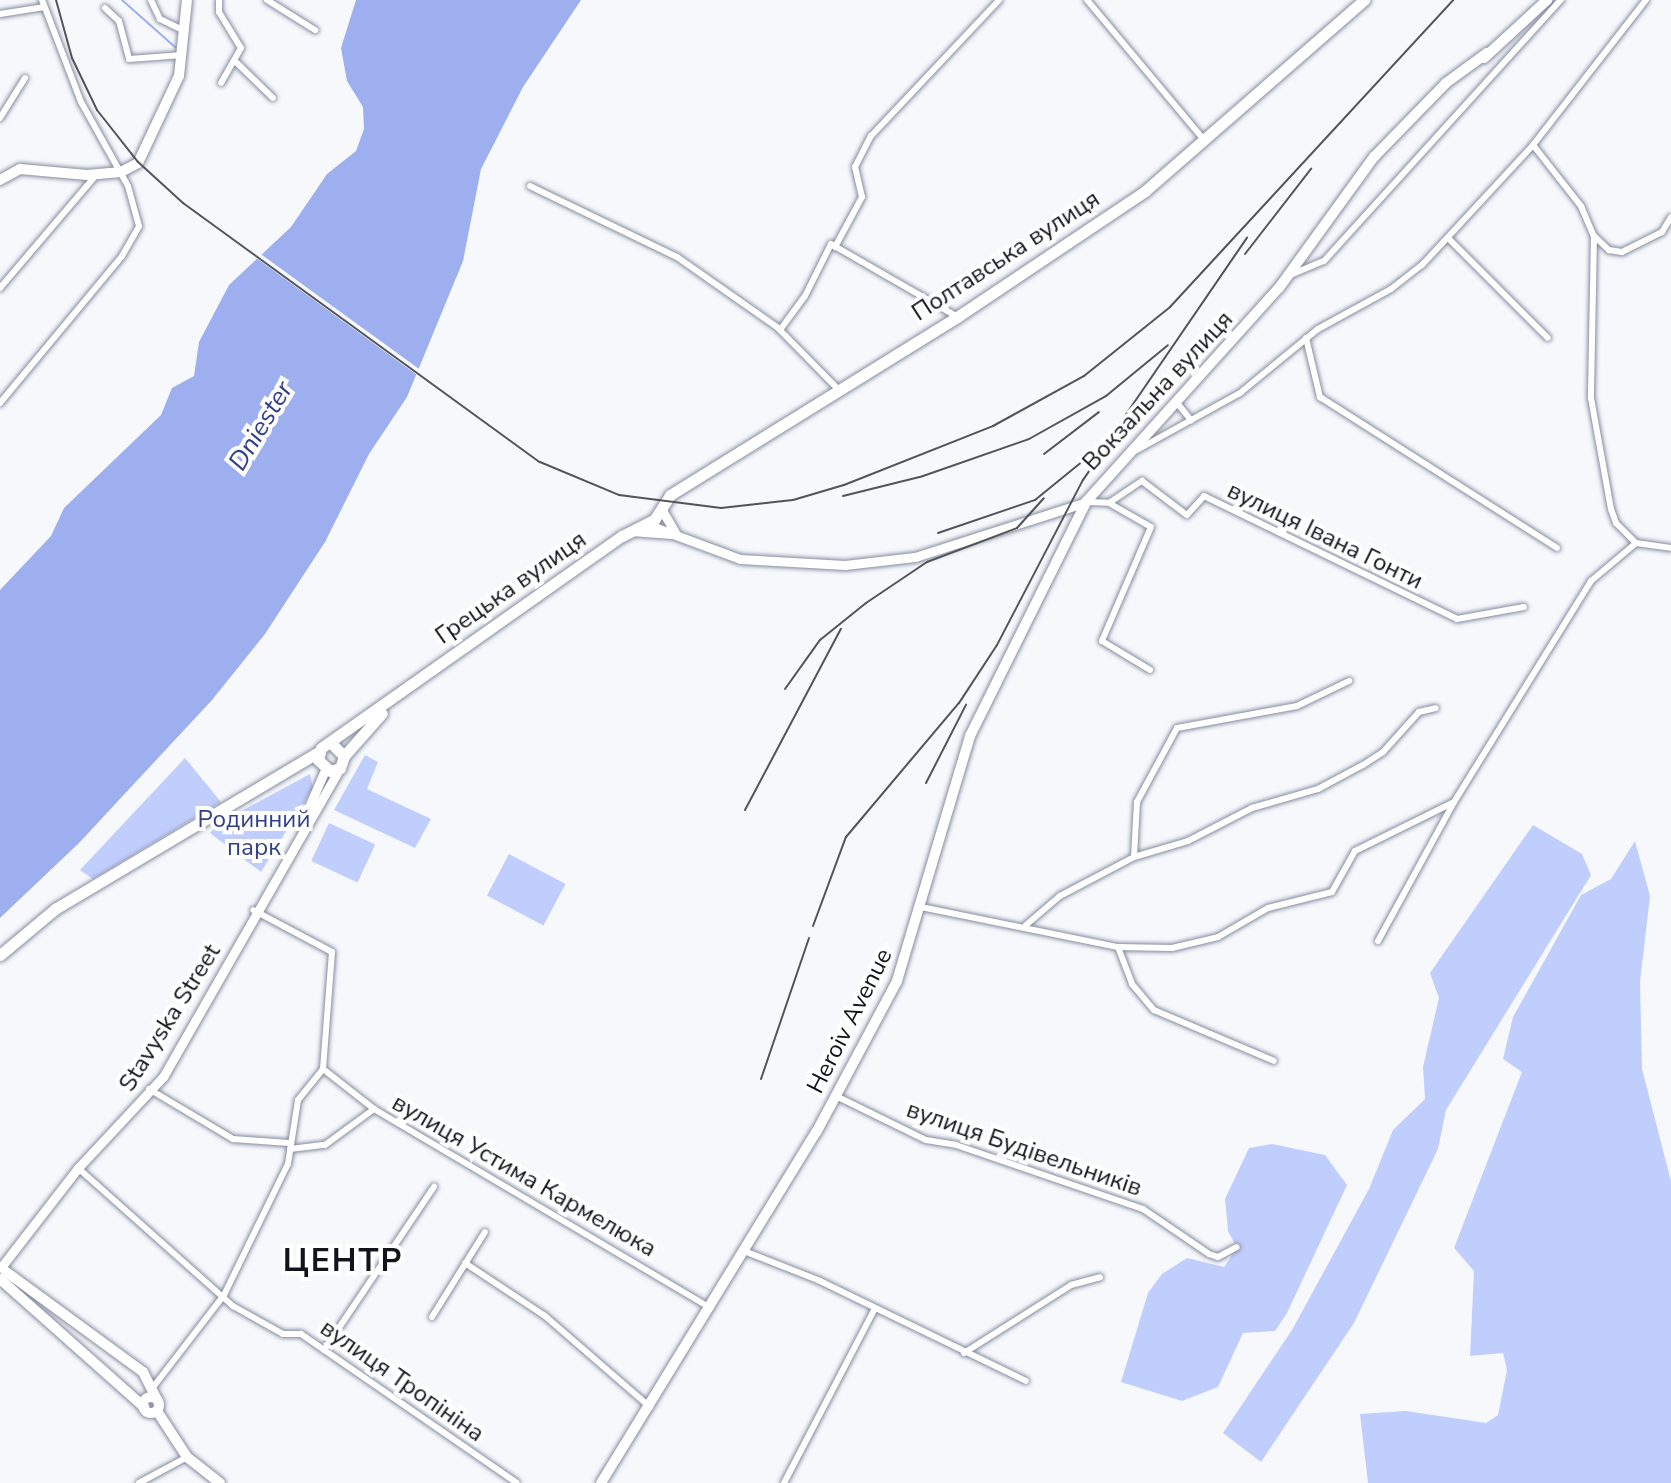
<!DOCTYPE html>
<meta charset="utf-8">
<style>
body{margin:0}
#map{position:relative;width:1671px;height:1483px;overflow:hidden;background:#f6f8fc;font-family:"Nunito Sans",sans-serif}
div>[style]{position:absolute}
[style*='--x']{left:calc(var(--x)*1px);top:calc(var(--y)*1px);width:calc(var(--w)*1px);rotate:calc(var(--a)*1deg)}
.green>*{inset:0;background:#c0cefe;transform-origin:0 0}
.water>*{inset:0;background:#9dafee}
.pier>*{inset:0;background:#f6f8fc;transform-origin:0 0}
.stream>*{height:2px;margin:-1px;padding:0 1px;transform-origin:1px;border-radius:1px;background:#9dafee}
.roads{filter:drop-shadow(0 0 2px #868ca0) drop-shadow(0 0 2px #868ca0)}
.minor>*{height:6px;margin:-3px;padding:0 3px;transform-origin:3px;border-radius:3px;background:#fff}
.secondary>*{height:9px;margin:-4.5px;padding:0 4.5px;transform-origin:4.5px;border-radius:4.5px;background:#fff}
.primary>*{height:10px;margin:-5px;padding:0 5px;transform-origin:5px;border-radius:5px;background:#fff}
.primary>.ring{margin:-5px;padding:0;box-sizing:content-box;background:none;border:10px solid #fff;border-radius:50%}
.trunk>*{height:11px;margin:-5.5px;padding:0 5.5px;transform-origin:5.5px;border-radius:5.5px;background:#fff}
.rail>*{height:2px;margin:-1px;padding:0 1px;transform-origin:1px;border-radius:1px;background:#52545a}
span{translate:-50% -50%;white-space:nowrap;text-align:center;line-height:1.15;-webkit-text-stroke:8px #fff;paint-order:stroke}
.street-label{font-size:24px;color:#12141b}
.park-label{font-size:24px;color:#313f88}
.water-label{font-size:26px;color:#32408a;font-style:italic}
.district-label{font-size:32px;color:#12141b;font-weight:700;letter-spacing:2px}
</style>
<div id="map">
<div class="green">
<i style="clip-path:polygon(365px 755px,378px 762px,367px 789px,431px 819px,415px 848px,334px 810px)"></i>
<i style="clip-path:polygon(185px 758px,221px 802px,93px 879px,80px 870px)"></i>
<i style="clip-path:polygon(310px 774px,313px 788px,261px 872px,210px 833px,219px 823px)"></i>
<i style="left:329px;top:823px;width:51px;height:42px;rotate:25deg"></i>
<i style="clip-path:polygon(1533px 825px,1582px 854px,1591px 875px,1446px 1110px,1438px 1149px,1354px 1323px,1261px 1462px,1223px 1433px,1292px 1330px,1369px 1189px,1393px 1130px,1425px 1099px,1423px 1067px,1439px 998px,1430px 973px)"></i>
<i style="clip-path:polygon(1635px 841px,1650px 896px,1640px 982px,1642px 1069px,1671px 1181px,1671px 1483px,1368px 1483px,1360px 1414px,1406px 1411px,1486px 1423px,1498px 1415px,1507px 1370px,1503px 1353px,1470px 1356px,1474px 1271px,1454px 1248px,1522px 1072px,1503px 1059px,1513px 1017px,1581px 895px,1611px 879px)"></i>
<i style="left:509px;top:854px;width:64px;height:47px;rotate:28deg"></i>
<i style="clip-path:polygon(1272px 1144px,1325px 1155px,1347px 1185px,1287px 1313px,1275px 1331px,1243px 1333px,1218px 1387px,1182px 1401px,1121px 1382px,1148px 1293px,1162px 1274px,1187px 1258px,1224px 1267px,1237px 1248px,1228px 1231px,1225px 1199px,1249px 1148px)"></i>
</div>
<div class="water">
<i style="clip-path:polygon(356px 0,581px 0,523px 87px,481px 169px,463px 261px,407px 397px,369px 454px,325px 542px,265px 634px,212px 700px,79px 843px,0 918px,0 590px,51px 536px,64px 508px,161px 415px,172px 388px,194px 376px,199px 342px,229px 285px,291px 227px,327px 174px,356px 151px,364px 129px,363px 107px,347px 81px,341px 48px)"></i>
</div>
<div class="pier">
<i style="left:258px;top:252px;width:203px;height:6px;rotate:36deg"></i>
</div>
<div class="stream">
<i style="--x:122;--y:0;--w:72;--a:41.6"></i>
</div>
<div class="roads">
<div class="minor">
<i style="--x:151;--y:0;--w:21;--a:65"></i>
<i style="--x:160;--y:19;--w:28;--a:26"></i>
<i style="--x:219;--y:0;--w:12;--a:90"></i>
<i style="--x:219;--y:12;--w:42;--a:58.6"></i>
<i style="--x:241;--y:48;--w:40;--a:119.7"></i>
<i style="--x:267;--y:0;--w:57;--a:32"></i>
<i style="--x:1087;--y:0;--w:182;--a:50.1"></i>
<i style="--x:105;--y:8;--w:19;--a:43"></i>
<i style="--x:119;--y:21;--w:39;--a:75"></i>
<i style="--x:129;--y:59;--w:54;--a:-4.2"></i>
<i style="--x:0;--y:14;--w:45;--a:-9"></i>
<i style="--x:237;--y:63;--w:50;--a:44.2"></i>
<i style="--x:0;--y:118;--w:47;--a:-58"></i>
<i style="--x:1533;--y:145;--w:78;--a:51.8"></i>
<i style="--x:1581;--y:206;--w:33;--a:67"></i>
<i style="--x:1594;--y:236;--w:162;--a:91.1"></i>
<i style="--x:1591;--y:398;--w:113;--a:79.8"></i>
<i style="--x:1611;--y:509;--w:15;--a:70"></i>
<i style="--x:1616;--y:523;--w:28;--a:45"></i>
<i style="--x:530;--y:186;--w:163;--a:25.8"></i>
<i style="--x:677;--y:257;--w:122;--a:35"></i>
<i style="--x:777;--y:327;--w:86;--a:45.5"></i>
<i style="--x:1594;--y:236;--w:21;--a:43"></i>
<i style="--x:1609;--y:250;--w:13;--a:9"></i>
<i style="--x:1622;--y:252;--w:45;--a:-26.6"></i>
<i style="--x:1662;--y:232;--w:17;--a:-59"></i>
<i style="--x:1448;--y:238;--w:141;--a:45"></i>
<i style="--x:835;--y:247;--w:57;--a:-61.6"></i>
<i style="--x:862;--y:197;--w:31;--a:-103"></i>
<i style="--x:855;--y:167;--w:35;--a:-63"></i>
<i style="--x:871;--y:136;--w:187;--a:-46.7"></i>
<i style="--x:1288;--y:276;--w:39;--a:-23"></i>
<i style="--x:1324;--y:261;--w:353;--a:-47.8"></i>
<i style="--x:0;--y:288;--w:150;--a:-49.6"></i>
<i style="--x:780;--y:330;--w:42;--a:-53.7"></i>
<i style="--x:805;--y:296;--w:58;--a:-63.4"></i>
<i style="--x:831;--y:244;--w:144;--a:29.9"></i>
<i style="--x:1306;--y:338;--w:61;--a:76.7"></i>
<i style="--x:1320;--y:397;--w:281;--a:32.5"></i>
<i style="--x:0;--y:403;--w:191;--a:-50.3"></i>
<i style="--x:122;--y:256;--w:34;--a:-60"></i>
<i style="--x:139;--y:226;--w:41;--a:-105.4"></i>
<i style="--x:128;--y:186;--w:96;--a:-119.2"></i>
<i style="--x:81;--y:102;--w:109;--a:-110.9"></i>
<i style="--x:1178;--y:404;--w:21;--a:51"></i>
<i style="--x:1137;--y:450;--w:118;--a:-29"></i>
<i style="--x:1240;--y:393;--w:101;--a:-39.4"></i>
<i style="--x:1318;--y:329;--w:83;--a:-28.7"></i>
<i style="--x:1391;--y:289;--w:39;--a:-38"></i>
<i style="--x:1422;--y:265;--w:163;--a:-47.2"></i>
<i style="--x:1533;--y:145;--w:184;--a:-52.1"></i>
<i style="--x:1086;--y:502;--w:23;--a:2"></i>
<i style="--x:1109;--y:503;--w:40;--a:-34"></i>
<i style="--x:1142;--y:481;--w:56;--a:37.1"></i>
<i style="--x:1187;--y:515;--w:25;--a:-48"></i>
<i style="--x:1204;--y:496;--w:281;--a:25.9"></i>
<i style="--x:1457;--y:619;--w:68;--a:-10.2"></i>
<i style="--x:1109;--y:503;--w:48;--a:29.7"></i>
<i style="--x:1151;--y:527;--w:124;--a:113.3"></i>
<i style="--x:1102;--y:641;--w:56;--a:31.1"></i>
<i style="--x:1134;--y:857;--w:55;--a:-86.9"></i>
<i style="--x:1137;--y:802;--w:84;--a:-61.6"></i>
<i style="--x:1177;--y:728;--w:122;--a:-10.4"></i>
<i style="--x:1297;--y:706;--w:58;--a:-25.7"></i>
<i style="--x:921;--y:907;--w:201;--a:11.5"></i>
<i style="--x:1118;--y:947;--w:54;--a:1.1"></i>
<i style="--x:1172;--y:948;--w:47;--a:-13.4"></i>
<i style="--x:1218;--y:937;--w:58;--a:-30.1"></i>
<i style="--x:1268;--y:908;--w:66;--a:-14"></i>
<i style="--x:1332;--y:892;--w:47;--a:-60.7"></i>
<i style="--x:1355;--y:851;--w:110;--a:-26.3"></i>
<i style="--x:1026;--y:925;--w:45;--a:-40.5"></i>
<i style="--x:1060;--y:896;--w:84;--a:-27.8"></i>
<i style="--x:1134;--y:857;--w:56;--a:-16.5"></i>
<i style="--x:1188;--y:841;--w:72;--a:-27.3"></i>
<i style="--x:1252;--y:808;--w:69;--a:-16.1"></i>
<i style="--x:1318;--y:789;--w:51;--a:-28.1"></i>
<i style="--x:1363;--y:765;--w:24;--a:-33"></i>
<i style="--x:1383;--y:752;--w:54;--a:-48"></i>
<i style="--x:1419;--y:712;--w:17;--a:-13"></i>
<i style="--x:1378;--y:941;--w:158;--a:-61.3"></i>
<i style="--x:1454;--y:802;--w:260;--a:-58.2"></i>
<i style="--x:1591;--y:581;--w:59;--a:-40.2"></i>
<i style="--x:1636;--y:543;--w:35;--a:8"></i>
<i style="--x:1118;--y:947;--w:40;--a:69"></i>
<i style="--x:1132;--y:984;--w:34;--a:50"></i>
<i style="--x:1154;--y:1010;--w:130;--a:23"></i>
<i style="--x:323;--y:1069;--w:65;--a:38.1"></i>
<i style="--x:374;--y:1109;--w:391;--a:30.6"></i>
<i style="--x:149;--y:1089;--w:98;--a:30.8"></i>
<i style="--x:233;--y:1139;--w:56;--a:4.1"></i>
<i style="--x:836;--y:1096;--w:100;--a:26.1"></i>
<i style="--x:926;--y:1140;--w:30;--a:9"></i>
<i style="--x:956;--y:1145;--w:198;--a:18.9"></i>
<i style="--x:1143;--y:1209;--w:80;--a:34.3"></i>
<i style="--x:1209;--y:1254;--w:9;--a:18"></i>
<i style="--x:1218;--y:1257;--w:21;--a:-28"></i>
<i style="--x:290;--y:1149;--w:35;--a:-7"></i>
<i style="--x:325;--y:1145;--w:61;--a:-36.3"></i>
<i style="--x:78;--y:1168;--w:208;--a:41.7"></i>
<i style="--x:233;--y:1306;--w:57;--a:29.2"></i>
<i style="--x:283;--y:1334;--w:18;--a:0"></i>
<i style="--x:301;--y:1334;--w:262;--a:34.6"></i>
<i style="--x:744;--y:1251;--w:79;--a:21.4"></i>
<i style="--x:818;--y:1280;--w:231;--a:25.9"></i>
<i style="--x:465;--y:1263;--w:96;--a:33.5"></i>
<i style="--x:545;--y:1316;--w:139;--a:40.9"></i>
<i style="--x:432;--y:1317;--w:100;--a:-58.1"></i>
<i style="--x:324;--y:1350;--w:197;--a:-56"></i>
<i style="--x:964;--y:1353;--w:127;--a:-32.4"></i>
<i style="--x:1071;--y:1285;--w:30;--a:-15"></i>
<i style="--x:154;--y:1386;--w:115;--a:-52.4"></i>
<i style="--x:224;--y:1295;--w:146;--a:-64"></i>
<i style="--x:288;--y:1164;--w:65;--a:-81.1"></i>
<i style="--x:298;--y:1100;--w:40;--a:-51"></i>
<i style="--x:323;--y:1069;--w:117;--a:-85.6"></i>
<i style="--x:332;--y:952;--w:89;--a:-152"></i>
<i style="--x:139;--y:1483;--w:55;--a:-28.4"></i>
<i style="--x:784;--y:1483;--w:195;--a:-62.5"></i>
</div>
<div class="secondary">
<i style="--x:662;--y:510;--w:28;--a:60"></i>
<i style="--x:646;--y:524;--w:100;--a:20.4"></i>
<i style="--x:740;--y:559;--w:105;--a:3.3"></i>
<i style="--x:845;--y:565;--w:70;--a:-6.5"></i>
<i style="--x:915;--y:557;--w:180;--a:-17.8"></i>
<i style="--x:631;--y:531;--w:41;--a:4.2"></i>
<i style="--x:301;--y:825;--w:60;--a:-66.4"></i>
<i style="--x:2;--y:1266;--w:124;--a:-52.2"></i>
<i style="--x:78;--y:1168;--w:125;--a:-47"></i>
<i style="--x:163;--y:1077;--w:356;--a:-60.2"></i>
</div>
<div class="primary">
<i style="--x:1484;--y:58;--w:86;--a:-42.6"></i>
<i style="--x:0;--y:180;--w:23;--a:-29"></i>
<i style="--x:20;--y:169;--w:67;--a:5.1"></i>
<i style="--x:87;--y:175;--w:34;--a:-5"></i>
<i style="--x:121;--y:172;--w:19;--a:-28"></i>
<i style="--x:138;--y:163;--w:96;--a:-64.8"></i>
<i style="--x:179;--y:76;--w:76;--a:-84"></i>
<i style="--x:5;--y:1271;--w:171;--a:36.2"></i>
<i style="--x:143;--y:1372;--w:33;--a:63"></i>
<i style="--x:0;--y:1279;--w:193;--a:41.6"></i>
<i class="ring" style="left:143px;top:1397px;width:6px;height:6px"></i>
<i style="--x:157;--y:1411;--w:55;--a:56.9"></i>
<i style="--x:187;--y:1457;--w:42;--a:38.2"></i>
<i style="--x:601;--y:1483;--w:413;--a:-58.5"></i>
<i style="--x:817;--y:1131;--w:170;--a:-61.9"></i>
<i style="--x:897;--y:981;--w:256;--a:-73.4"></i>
<i style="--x:970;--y:736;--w:261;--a:-63.6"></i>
<i style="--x:1086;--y:502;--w:288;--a:-48"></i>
<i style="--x:1279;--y:288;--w:162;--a:-54.1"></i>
<i style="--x:1374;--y:157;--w:103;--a:-45.8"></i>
<i style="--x:1446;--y:83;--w:51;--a:-36.2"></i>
</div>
<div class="trunk">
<i style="--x:332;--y:744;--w:17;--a:45"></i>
<i style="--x:344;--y:756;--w:13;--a:108"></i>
<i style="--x:340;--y:768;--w:10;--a:163"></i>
<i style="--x:330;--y:771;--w:16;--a:-137"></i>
<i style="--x:318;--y:760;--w:12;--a:-76"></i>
<i style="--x:321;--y:748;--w:368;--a:-35.2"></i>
<i style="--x:622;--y:536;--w:36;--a:-27"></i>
<i style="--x:654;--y:520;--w:30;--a:-57"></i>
<i style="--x:670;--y:495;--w:338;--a:-31.8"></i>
<i style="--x:957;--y:317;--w:226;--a:-33.8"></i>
<i style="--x:1145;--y:191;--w:291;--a:-41.1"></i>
<i style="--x:344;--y:756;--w:57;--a:-48.5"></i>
<i style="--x:0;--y:955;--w:72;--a:-39.9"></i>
<i style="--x:55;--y:909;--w:306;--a:-30.8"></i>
</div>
</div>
<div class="rail">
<i style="--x:56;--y:0;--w:60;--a:74.6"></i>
<i style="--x:72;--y:58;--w:58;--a:64.3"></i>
<i style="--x:97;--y:110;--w:66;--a:51.7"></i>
<i style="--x:138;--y:162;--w:61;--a:42.3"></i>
<i style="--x:183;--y:203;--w:441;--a:36"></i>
<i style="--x:540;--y:462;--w:86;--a:22.7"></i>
<i style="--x:619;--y:495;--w:103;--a:7.3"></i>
<i style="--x:721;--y:508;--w:72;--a:-6.3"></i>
<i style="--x:793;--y:500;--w:53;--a:-16.4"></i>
<i style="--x:844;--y:485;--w:160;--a:-21.6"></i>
<i style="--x:993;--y:426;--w:104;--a:-28.8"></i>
<i style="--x:1084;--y:376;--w:110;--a:-38.7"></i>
<i style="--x:1170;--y:307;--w:418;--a:-47.3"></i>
<i style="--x:1245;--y:254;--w:108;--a:-52.2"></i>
<i style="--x:1116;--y:429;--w:232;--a:-55.6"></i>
<i style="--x:1044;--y:454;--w:69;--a:-37.4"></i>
<i style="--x:843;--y:496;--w:82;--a:-14"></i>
<i style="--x:923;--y:476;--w:112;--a:-19.2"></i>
<i style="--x:1029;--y:439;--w:88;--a:-29.2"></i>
<i style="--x:1106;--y:396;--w:80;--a:-39.4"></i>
<i style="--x:938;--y:533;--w:102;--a:-18.8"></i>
<i style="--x:1035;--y:500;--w:76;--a:-39.1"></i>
<i style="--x:785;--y:689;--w:60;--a:-54.5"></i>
<i style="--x:820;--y:640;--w:59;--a:-38.8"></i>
<i style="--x:866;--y:603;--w:73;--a:-33.9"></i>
<i style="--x:927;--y:562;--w:96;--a:-20.7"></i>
<i style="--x:1017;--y:528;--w:40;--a:-48"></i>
<i style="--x:926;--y:783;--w:88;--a:-62.9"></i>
<i style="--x:745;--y:810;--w:205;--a:-62.1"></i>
<i style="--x:813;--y:926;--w:95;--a:-69.7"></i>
<i style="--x:846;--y:837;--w:175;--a:-49.9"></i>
<i style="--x:959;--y:703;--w:69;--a:-56.8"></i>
<i style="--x:997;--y:645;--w:186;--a:-62.5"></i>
<i style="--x:1083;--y:480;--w:69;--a:-55.6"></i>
<i style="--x:761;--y:1079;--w:149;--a:-71.2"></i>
</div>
<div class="street-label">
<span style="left:1006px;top:256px;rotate:-33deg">Полтавська вулиця</span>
<span style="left:1158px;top:391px;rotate:-47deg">Вокзальна вулиця</span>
<span style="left:1325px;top:536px;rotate:26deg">вулиця Івана Гонти</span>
<span style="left:511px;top:588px;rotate:-35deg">Грецька вулиця</span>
<span style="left:170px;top:1018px;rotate:-58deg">Stavyska Street</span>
<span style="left:850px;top:1021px;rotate:-63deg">Heroiv Avenue</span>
<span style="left:1024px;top:1149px;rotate:19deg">вулиця Будівельників</span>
<span style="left:524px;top:1176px;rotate:30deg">вулиця Устима Кармелюка</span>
<span style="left:402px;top:1381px;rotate:35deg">вулиця Тропініна</span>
</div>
<div class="park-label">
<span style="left:254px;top:834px">Родинний<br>парк</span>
</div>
<div class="water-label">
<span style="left:261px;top:426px;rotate:-59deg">Dniester</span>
</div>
<div class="district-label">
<span style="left:343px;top:1261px">ЦЕНТР</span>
</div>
</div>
